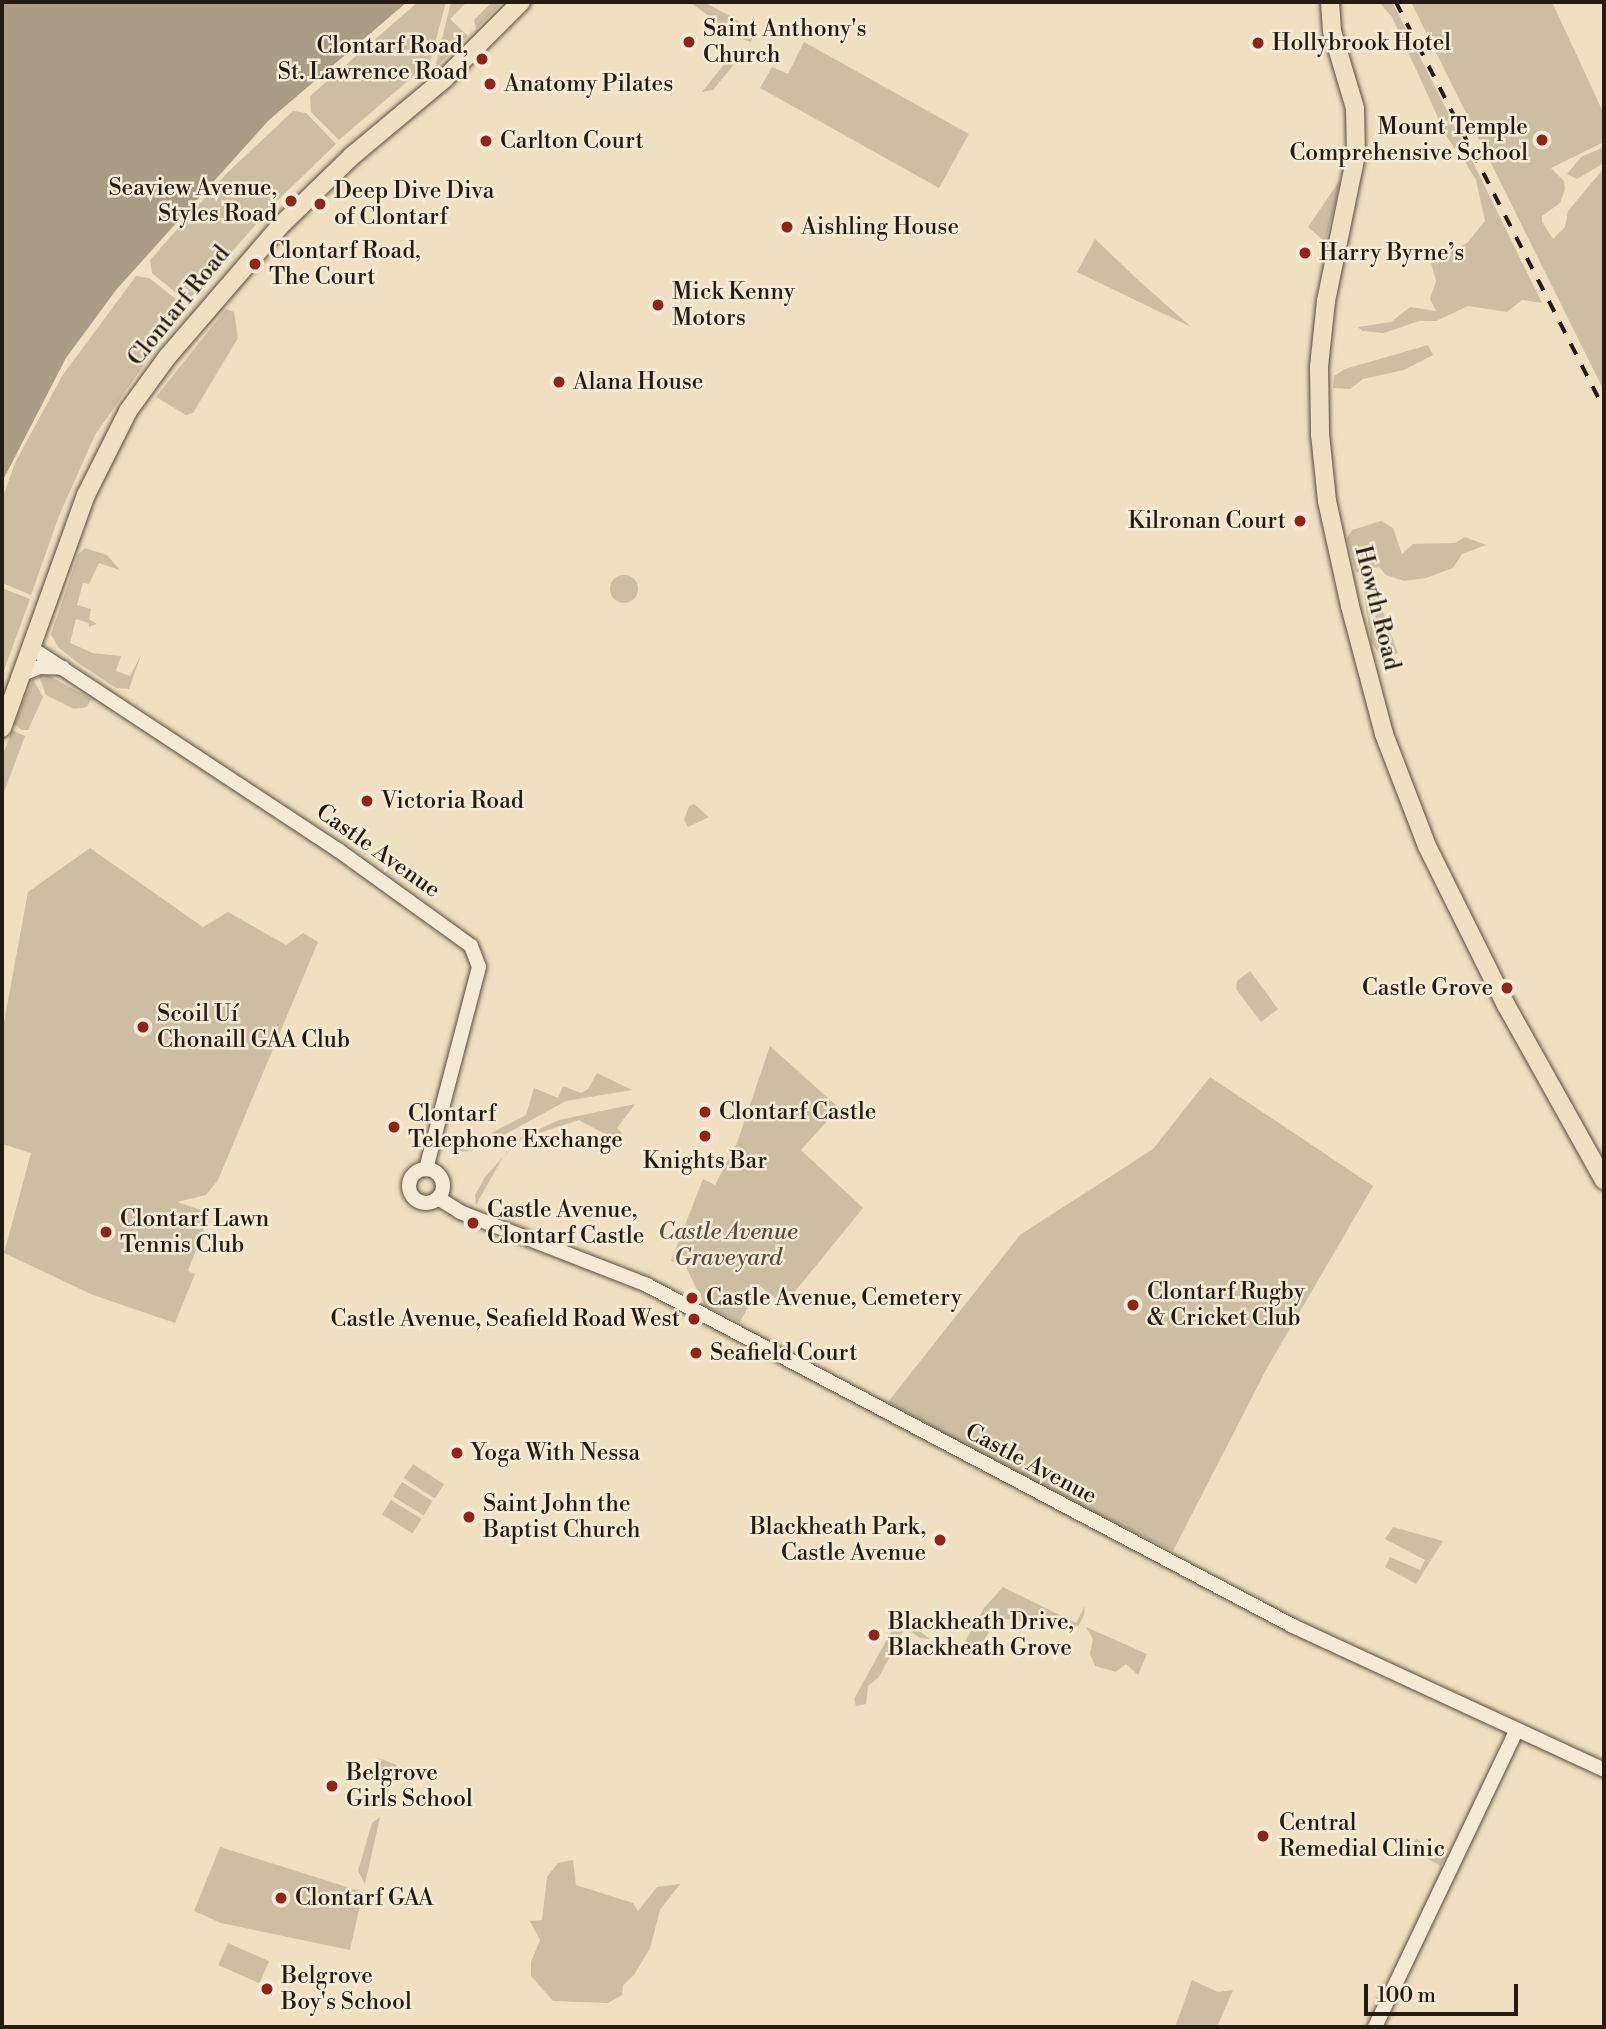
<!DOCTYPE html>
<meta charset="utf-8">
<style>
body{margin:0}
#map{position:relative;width:1606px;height:2029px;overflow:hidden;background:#f0dfc0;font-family:"Libre Bodoni",serif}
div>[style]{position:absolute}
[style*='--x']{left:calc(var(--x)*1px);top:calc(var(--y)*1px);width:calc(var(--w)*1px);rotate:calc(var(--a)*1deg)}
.green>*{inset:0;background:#cdbea3;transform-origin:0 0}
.round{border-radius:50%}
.water>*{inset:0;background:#ab9c85}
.roads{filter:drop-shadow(0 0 2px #584c3e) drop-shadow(0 0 2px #584c3e)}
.minor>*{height:14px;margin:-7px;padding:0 7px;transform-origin:7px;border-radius:7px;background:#f5ead6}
.minor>.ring{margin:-7px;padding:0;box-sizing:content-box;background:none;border:14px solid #f5ead6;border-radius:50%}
.major>*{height:18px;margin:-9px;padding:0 9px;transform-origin:9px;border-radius:9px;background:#f0dfc0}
.rail>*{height:3.5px;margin-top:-1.75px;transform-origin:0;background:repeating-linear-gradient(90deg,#251b13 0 12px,transparent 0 24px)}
.dots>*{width:19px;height:19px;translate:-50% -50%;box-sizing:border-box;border:4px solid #f5ead6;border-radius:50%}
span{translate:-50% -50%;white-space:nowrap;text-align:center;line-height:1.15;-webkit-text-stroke:5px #f5ead6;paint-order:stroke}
.poi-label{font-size:23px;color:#251b13}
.left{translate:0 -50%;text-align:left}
.right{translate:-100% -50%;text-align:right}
.street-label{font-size:23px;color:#251b13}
.park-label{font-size:23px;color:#574c3e;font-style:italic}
.frame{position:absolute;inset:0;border:4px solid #251b13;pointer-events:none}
.scale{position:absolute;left:1364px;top:1984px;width:154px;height:32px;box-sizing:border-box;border:4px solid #251b13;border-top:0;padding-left:9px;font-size:21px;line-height:24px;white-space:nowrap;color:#251b13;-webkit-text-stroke:5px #f5ead6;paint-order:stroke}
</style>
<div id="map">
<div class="green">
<i style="clip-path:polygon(418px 2px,446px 2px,430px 62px,339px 140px,311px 112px,310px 96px)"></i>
<i style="clip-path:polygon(451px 2px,467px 2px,450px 19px,468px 36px,435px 68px)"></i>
<i style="clip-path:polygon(492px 2px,501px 4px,476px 29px,474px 20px)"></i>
<i style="clip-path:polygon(690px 2px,704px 2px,732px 17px,754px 32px,751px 42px,738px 38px)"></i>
<i style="clip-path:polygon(1379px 2px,1392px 2px,1465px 146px,1462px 148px,1454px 148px,1446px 135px,1392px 17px)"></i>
<i style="clip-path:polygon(1411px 2px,1552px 2px,1604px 114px,1604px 142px,1551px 168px,1564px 181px,1565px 189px,1560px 203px,1542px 216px,1542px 222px,1553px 239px,1565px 227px,1568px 211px,1604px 168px,1604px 391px)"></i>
<i style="clip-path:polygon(804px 42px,969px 134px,939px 188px,760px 88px,772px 67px,788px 74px)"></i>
<i style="clip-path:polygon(737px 48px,736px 62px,713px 90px,702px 92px)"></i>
<i style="clip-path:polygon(293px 111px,306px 113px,336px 144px,277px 201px,187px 302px,152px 273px,150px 260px,227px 173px)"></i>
<i style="clip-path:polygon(1604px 147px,1604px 163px,1577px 179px,1567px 174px,1581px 157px)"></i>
<i style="clip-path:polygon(1469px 154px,1542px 303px,1522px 300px,1507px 312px,1468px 306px,1436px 321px,1419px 321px,1384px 333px,1362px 331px,1358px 327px,1391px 322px,1410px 307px,1436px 311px,1430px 299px,1436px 281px,1431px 263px,1467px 243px,1485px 221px,1476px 180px,1465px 162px)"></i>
<i style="clip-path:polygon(1340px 180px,1333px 212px,1325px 242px,1308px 227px)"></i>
<i style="clip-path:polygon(1095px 239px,1136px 278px,1191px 327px,1077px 272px)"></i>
<i style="clip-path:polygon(136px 276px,149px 278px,185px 306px,95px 435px,59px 516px,31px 595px,2px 583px,2px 499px,15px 463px,62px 376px)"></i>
<i style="clip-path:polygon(226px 309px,234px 312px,238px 338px,193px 413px,186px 415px,156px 397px)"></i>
<i style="clip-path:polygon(1428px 345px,1433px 355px,1404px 370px,1363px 379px,1350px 389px,1333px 388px,1334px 376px,1345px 369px)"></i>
<i style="clip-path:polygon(1381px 521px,1393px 528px,1402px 554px,1413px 544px,1455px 543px,1465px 537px,1486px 545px,1462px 554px,1453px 568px,1426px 578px,1404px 581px,1386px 575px,1379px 567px,1369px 569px,1367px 574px,1378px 582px,1374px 588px,1398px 653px,1383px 659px,1371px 642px,1361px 572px,1356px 572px,1347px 538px,1352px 530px)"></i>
<i style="clip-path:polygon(85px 548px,107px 555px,120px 570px,99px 563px,89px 584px,83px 583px,77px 605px,91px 609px,89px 619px,97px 624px,89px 627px,89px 623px,76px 619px,70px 643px,93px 653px,121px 656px,116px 671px,130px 676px,141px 655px,129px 689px,116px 688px,77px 662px,58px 647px,51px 634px,78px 555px)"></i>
<i class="round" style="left:610px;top:575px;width:28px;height:28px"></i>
<i style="clip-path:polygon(2px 588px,30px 599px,2px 676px)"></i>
<i style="clip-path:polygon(39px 676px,50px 676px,91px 699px,87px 707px,74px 709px,46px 695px)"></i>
<i style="clip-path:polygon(33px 679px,43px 697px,28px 730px,22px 730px,14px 724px)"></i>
<i style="clip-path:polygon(12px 730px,25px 736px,2px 798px,2px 758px)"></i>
<i style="clip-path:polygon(694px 804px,709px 817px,688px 827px,684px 820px,689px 806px)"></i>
<i style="clip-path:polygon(90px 848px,203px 927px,228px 912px,286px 945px,303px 933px,318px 942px,218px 1180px,206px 1195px,177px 1202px,210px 1213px,188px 1271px,195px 1274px,175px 1323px,93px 1295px,4px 1253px,31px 1153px,2px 1144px,2px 1033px,28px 892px)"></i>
<i style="clip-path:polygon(1250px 971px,1278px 1009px,1261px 1022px,1236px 989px,1237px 981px)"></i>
<i style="clip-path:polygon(770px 1046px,839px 1108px,801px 1150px,863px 1208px,784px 1305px,760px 1286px,740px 1322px,705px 1306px,686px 1267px,671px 1261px,703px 1179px,715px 1185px,737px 1143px)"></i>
<i style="clip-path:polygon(597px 1073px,632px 1090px,566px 1101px,478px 1149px,451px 1154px,526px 1115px,534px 1088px,558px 1098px,563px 1086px,581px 1093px,588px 1089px)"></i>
<i style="clip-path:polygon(1210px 1077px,1373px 1186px,1267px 1368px,1173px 1551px,1028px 1480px,888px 1402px,1020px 1235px,1153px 1149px)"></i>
<i style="clip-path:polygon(635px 1104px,617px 1128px,622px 1133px,616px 1140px,579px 1120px,521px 1139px,503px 1157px,476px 1205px,475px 1195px,485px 1177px,520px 1138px,559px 1120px)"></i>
<i style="left:413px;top:1464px;width:37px;height:17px;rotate:33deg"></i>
<i style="left:402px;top:1482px;width:36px;height:17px;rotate:32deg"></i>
<i style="left:391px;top:1500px;width:36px;height:17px;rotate:32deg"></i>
<i style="clip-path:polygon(1393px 1527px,1443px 1541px,1416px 1584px,1385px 1567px,1390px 1557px,1420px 1570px,1425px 1560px,1385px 1539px)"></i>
<i style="clip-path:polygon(1003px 1587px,1076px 1623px,1085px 1606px,1084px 1615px,1079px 1625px,1067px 1629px,1056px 1625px,1040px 1630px,1032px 1616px,1021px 1622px,1008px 1619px,994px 1624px,981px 1645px,963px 1645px,984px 1608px)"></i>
<i style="clip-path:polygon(900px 1616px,930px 1639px,920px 1638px,905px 1628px,879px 1677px,868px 1686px,866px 1704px,856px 1706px,854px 1699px)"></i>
<i style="clip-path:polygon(1086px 1627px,1147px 1654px,1138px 1675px,1126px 1664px,1116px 1672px,1095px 1666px,1090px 1654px,1093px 1639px)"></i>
<i style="clip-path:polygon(378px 1758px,397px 1765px,383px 1807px,379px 1803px)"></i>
<i style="clip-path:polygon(380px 1817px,365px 1884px,358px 1871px,372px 1823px)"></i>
<i style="left:1416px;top:1839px;width:34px;height:13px;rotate:26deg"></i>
<i style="clip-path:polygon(220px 1847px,363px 1892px,350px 1950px,221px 1923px,194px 1911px)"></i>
<i style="clip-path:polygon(573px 1860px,576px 1885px,633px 1903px,638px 1911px,657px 1887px,680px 1884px,660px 1910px,650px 1948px,634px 1975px,623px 1985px,622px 1995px,608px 2003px,553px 2001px,531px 1976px,531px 1962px,540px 1940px,530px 1921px,542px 1920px,547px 1877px,558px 1863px)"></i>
<i style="left:228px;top:1943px;width:45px;height:24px;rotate:24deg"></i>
<i style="clip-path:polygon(1192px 1980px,1218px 1992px,1233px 1990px,1217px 2027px,1175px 2027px)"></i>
</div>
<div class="water">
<i style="clip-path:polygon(2px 2px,407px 2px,269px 120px,116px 290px,66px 358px,2px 482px)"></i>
</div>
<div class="roads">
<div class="minor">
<i style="--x:30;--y:647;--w:369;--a:33.4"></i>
<i style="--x:338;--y:850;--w:164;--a:35.8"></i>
<i style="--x:471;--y:946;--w:22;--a:69"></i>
<i style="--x:479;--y:967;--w:209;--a:104.7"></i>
<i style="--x:20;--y:675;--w:22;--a:-22"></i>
<i style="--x:40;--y:667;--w:23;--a:2"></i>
<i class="ring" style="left:409px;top:1169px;width:20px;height:20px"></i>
<i style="--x:438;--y:1198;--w:26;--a:32"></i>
<i style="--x:460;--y:1212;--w:201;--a:21.3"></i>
<i style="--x:647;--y:1285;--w:730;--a:27.83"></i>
<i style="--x:1293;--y:1626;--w:343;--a:24.8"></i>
<i style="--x:1375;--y:2027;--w:328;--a:-64.5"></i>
</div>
<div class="major">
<i style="--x:1330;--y:2;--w:29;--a:86"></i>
<i style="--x:1332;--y:31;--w:80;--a:73.4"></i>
<i style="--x:1355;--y:108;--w:47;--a:88.8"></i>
<i style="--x:1356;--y:155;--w:149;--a:101.6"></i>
<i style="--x:1326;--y:301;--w:66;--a:96.1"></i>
<i style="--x:1319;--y:367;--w:67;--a:89.1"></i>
<i style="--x:1320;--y:434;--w:67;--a:84"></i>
<i style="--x:1327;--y:501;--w:107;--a:77.6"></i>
<i style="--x:1350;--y:606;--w:132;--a:75.1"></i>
<i style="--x:1384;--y:734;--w:120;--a:69"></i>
<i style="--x:1427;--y:846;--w:178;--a:63.6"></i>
<i style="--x:1506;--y:1005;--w:201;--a:60.8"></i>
<i style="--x:2;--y:728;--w:248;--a:-70.2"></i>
<i style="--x:86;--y:495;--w:94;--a:-63.4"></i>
<i style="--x:128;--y:411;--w:68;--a:-54"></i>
<i style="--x:168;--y:356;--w:173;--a:-49.2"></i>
<i style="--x:281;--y:225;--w:99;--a:-44.2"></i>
<i style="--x:352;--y:156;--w:120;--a:-39.9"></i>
<i style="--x:444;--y:79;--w:109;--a:-45"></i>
</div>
</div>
<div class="rail">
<i style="--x:1396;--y:2;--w:456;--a:62.9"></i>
</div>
<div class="dots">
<i style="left:689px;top:42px;background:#8f2418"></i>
<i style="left:1258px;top:43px;background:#8f2418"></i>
<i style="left:482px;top:59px;background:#8f2418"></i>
<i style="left:490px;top:84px;background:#8f2418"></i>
<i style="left:1542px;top:140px;background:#8f2418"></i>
<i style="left:486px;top:141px;background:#8f2418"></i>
<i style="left:291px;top:201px;background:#8f2418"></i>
<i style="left:320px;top:204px;background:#8f2418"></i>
<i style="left:787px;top:227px;background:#8f2418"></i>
<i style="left:1305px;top:253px;background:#8f2418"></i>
<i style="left:255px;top:264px;background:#8f2418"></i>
<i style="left:658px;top:305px;background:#8f2418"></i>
<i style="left:559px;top:382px;background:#8f2418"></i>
<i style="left:1300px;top:521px;background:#8f2418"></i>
<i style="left:367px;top:801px;background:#8f2418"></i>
<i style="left:1507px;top:988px;background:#8f2418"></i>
<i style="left:143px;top:1027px;background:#8f2418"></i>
<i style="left:705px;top:1112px;background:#8f2418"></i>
<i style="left:394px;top:1127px;background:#8f2418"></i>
<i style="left:705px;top:1136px;background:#8f2418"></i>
<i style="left:473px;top:1223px;background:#8f2418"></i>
<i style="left:106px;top:1232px;background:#8f2418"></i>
<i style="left:692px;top:1298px;background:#8f2418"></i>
<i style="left:1133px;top:1305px;background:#8f2418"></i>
<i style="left:694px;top:1319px;background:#8f2418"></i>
<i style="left:696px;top:1353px;background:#8f2418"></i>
<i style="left:457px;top:1453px;background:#8f2418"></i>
<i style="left:469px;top:1517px;background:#8f2418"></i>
<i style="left:940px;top:1540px;background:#8f2418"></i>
<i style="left:874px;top:1635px;background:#8f2418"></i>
<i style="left:332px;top:1786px;background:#8f2418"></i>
<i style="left:1263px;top:1836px;background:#8f2418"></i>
<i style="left:281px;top:1898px;background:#8f2418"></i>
<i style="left:267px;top:1989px;background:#8f2418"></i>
</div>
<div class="poi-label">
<span class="left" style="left:703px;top:42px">Saint Anthony's<br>Church</span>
<span class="left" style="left:1272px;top:43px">Hollybrook Hotel</span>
<span class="right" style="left:468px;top:59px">Clontarf Road,<br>St. Lawrence Road</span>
<span class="left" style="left:504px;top:84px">Anatomy Pilates</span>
<span class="right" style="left:1528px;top:140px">Mount Temple<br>Comprehensive School</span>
<span class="left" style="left:500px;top:141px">Carlton Court</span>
<span class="right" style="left:277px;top:201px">Seaview Avenue,<br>Styles Road</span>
<span class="left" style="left:334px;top:204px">Deep Dive Diva<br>of Clontarf</span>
<span class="left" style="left:801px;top:227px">Aishling House</span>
<span class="left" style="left:269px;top:264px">Clontarf Road,<br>The Court</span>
<span class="left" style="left:1319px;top:253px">Harry Byrne’s</span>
<span class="left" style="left:672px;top:305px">Mick Kenny<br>Motors</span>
<span class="left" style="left:573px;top:382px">Alana House</span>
<span class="right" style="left:1286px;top:521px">Kilronan Court</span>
<span class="left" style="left:381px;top:801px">Victoria Road</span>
<span class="right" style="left:1493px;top:988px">Castle Grove</span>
<span class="left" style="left:157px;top:1027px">Scoil Uí<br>Chonaill GAA Club</span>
<span class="left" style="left:719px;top:1112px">Clontarf Castle</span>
<span class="left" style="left:408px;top:1127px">Clontarf<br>Telephone Exchange</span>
<span style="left:705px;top:1161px">Knights Bar</span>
<span class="left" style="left:487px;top:1223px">Castle Avenue,<br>Clontarf Castle</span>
<span class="left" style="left:120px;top:1232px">Clontarf Lawn<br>Tennis Club</span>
<span class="left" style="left:1147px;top:1305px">Clontarf Rugby<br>&amp; Cricket Club</span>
<span class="left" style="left:706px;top:1298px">Castle Avenue, Cemetery</span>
<span class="right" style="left:680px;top:1319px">Castle Avenue, Seafield Road West</span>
<span class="left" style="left:710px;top:1353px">Seafield Court</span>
<span class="left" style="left:471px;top:1453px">Yoga With Nessa</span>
<span class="left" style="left:483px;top:1517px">Saint John the<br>Baptist Church</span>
<span class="right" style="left:926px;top:1540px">Blackheath Park,<br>Castle Avenue</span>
<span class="left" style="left:888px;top:1635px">Blackheath Drive,<br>Blackheath Grove</span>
<span class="left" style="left:346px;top:1786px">Belgrove<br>Girls School</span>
<span class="left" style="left:1279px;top:1836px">Central<br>Remedial Clinic</span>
<span class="left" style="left:295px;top:1898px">Clontarf GAA</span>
<span class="left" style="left:281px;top:1989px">Belgrove<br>Boy's School</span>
</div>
<div class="street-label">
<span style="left:179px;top:306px;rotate:-51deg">Clontarf Road</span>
<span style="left:1377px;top:608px;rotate:76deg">Howth Road</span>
<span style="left:378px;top:851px;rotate:35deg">Castle Avenue</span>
<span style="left:1031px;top:1464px;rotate:28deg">Castle Avenue</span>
</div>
<div class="park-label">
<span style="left:728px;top:1245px">Castle Avenue<br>Graveyard</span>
</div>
<div class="frame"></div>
<div class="scale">100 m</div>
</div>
